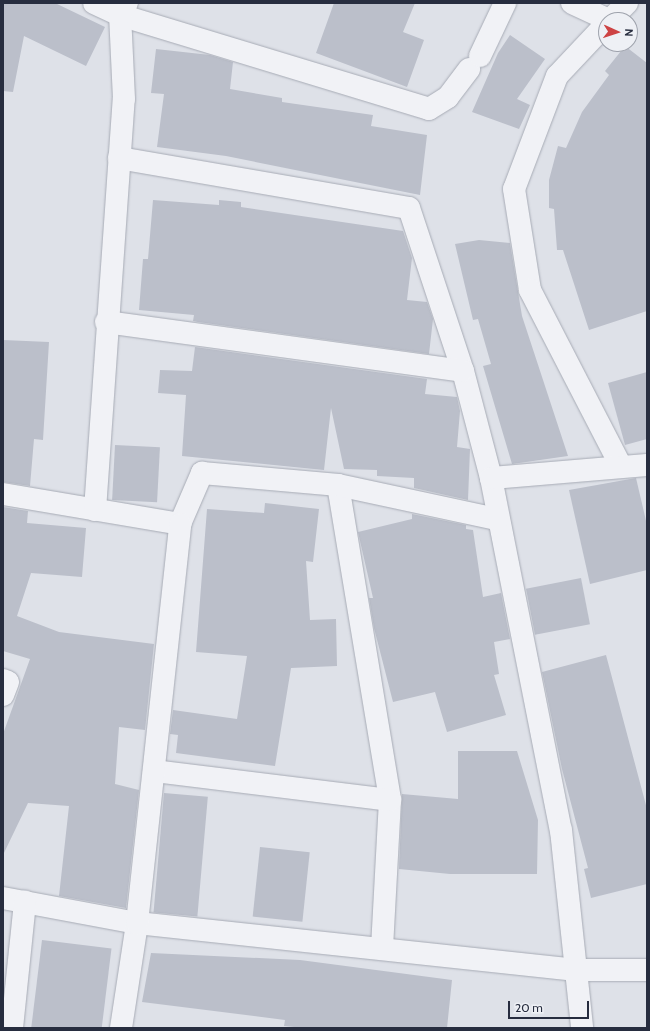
<!DOCTYPE html>
<style>
body{margin:0}
#map{position:relative;width:650px;height:1031px;overflow:hidden;background:#dee1e8;font-family:Cabin,sans-serif}
div>[style]{position:absolute}
[style*='--x']{left:calc(var(--x)*1px);top:calc(var(--y)*1px);width:calc(var(--w)*1px);rotate:calc(var(--a)*1deg)}
.building>*{inset:0;background:#bbbfca;transform-origin:0 0}
.roads{filter:drop-shadow(0 0 1px #a7abb5) drop-shadow(0 0 1px #a7abb5)}
.minor>*{height:22px;margin:-11px;padding:0 11px;transform-origin:11px;border-radius:11px;background:#f1f2f6}
span{translate:-50% -50%;white-space:nowrap;text-align:center;line-height:1.15;-webkit-text-stroke:3px #eef0f5;paint-order:stroke}
.frame{position:absolute;inset:0;border:4px solid #272d3f;pointer-events:none}
.north{position:absolute;left:598px;top:12px;width:40px;height:40px;box-sizing:border-box;background:#eef0f5;border:1px solid #9ea2ac;border-radius:50%;rotate:93deg;font-size:11px;font-weight:700;line-height:16px;text-align:center;color:#272d3f}
.north::after{content:'';display:block;margin:auto;width:14px;height:18px;background:#cd4344;clip-path:polygon(50% 0,100% 100%,50% 72%,0 100%)}
.scale{position:absolute;left:508px;top:1001px;width:81px;height:18px;box-sizing:border-box;border:2px solid #272d3f;border-top:0;padding-left:5px;font-size:12px;line-height:14px;white-space:nowrap;color:#272d3f;-webkit-text-stroke:3px #eef0f5;paint-order:stroke}
</style>
<div id="map">
<div class="building">
<i style="clip-path:polygon(3px 3px,55px 3px,105px 27px,86px 66px,24px 36px,13px 92px,3px 91px)"></i>
<i style="clip-path:polygon(334px 3px,415px 3px,403px 32px,424px 40px,407px 87px,316px 53px)"></i>
<i style="clip-path:polygon(510px 35px,545px 59px,517px 99px,530px 105px,519px 129px,472px 112px,498px 53px)"></i>
<i style="clip-path:polygon(625px 46px,647px 63px,647px 311px,589px 330px,563px 250px,557px 250px,554px 209px,549px 208px,549px 180px,558px 146px,566px 148px,582px 112px,609px 75px,605px 71px)"></i>
<i style="clip-path:polygon(156px 49px,210px 55px,233px 62px,230px 89px,282px 98px,282px 102px,373px 115px,371px 126px,427px 135px,420px 195px,226px 156px,157px 147px,164px 94px,151px 93px)"></i>
<i style="clip-path:polygon(153px 200px,219px 205px,219px 200px,241px 202px,241px 207px,403px 231px,412px 258px,407px 300px,427px 302px,433px 319px,429px 354px,198px 322px,193px 321px,194px 315px,139px 310px,143px 259px,148px 259px)"></i>
<i style="clip-path:polygon(479px 240px,510px 243px,522px 316px,568px 456px,512px 464px,483px 366px,491px 364px,478px 319px,473px 320px,455px 244px)"></i>
<i style="clip-path:polygon(3px 340px,49px 342px,43px 440px,34px 439px,30px 486px,3px 482px)"></i>
<i style="clip-path:polygon(195px 347px,427px 379px,425px 394px,457px 397px,460px 411px,457px 447px,470px 449px,468px 500px,414px 488px,414px 478px,377px 476px,377px 470px,344px 469px,331px 408px,324px 470px,182px 456px,186px 395px,158px 393px,160px 370px,192px 371px)"></i>
<i style="clip-path:polygon(647px 372px,647px 439px,625px 445px,608px 383px)"></i>
<i style="left:115px;top:445px;width:45px;height:55px;rotate:3deg"></i>
<i style="clip-path:polygon(636px 478px,647px 525px,647px 570px,590px 584px,569px 490px)"></i>
<i style="clip-path:polygon(265px 503px,319px 509px,313px 562px,306px 561px,310px 620px,336px 619px,337px 666px,291px 668px,275px 766px,176px 753px,178px 735px,170px 734px,173px 710px,237px 719px,247px 656px,196px 652px,207px 509px,264px 513px)"></i>
<i style="clip-path:polygon(3px 507px,28px 511px,27px 523px,86px 528px,82px 577px,31px 573px,17px 616px,59px 632px,154px 644px,145px 730px,119px 727px,115px 784px,139px 790px,126px 908px,59px 896px,69px 806px,28px 803px,3px 855px,3px 734px,30px 659px,3px 651px)"></i>
<i style="clip-path:polygon(412px 514px,466px 525px,466px 529px,473px 530px,483px 597px,501px 593px,510px 639px,494px 642px,499px 674px,494px 675px,506px 715px,447px 732px,435px 692px,393px 702px,374px 628px,369px 598px,373px 598px,358px 532px,412px 519px)"></i>
<i style="left:581px;top:578px;width:47px;height:56px;rotate:79deg"></i>
<i style="clip-path:polygon(606px 655px,647px 809px,647px 884px,591px 898px,584px 869px,588px 868px,562px 769px,542px 672px)"></i>
<i style="clip-path:polygon(458px 751px,517px 751px,538px 820px,537px 874px,450px 874px,399px 869px,402px 794px,458px 799px)"></i>
<i style="left:164px;top:793px;width:44px;height:120px;rotate:5deg"></i>
<i style="left:260px;top:847px;width:50px;height:70px;rotate:6deg"></i>
<i style="left:42px;top:940px;width:70px;height:89px;rotate:7deg"></i>
<i style="clip-path:polygon(151px 953px,300px 960px,452px 980px,447px 1028px,304px 1028px,284px 1026px,285px 1020px,142px 1002px)"></i>
</div>
<div class="roads">
<div class="minor">
<i style="--x:94;--y:3;--w:29;--a:25"></i>
<i style="--x:120;--y:15;--w:323;--a:16.9"></i>
<i style="--x:429;--y:109;--w:22;--a:-32"></i>
<i style="--x:448;--y:97;--w:35;--a:-53"></i>
<i style="--x:572;--y:3;--w:41;--a:24.7"></i>
<i style="--x:610;--y:20;--w:24;--a:-45"></i>
<i style="--x:606;--y:24;--w:71;--a:133.3"></i>
<i style="--x:557;--y:76;--w:121;--a:110.8"></i>
<i style="--x:514;--y:189;--w:102;--a:81"></i>
<i style="--x:530;--y:290;--w:196;--a:62.7"></i>
<i style="--x:480;--y:56;--w:59;--a:-64.7"></i>
<i style="--x:119;--y:158;--w:294;--a:9.8"></i>
<i style="--x:409;--y:208;--w:172;--a:71.7"></i>
<i style="--x:463;--y:371;--w:111;--a:75.3"></i>
<i style="--x:491;--y:478;--w:359;--a:78.8"></i>
<i style="--x:561;--y:830;--w:199;--a:83.9"></i>
<i style="--x:106;--y:322;--w:360;--a:7.8"></i>
<i style="--x:491;--y:478;--w:157;--a:-4.8"></i>
<i style="--x:338;--y:485;--w:319;--a:80.6"></i>
<i style="--x:390;--y:800;--w:149;--a:93.1"></i>
<i style="--x:3;--y:494;--w:180;--a:9.6"></i>
<i style="--x:180;--y:524;--w:56;--a:-66.7"></i>
<i style="--x:202;--y:473;--w:137;--a:5"></i>
<i style="--x:338;--y:485;--w:163;--a:12.1"></i>
<i style="--x:95;--y:510;--w:412;--a:-86"></i>
<i style="--x:124;--y:99;--w:84;--a:-92.7"></i>
<i style="--x:120;--y:15;--w:14;--a:-60"></i>
<i style="--x:3;--y:680;--w:5;--a:22"></i>
<i style="--x:8;--y:682;--w:14;--a:111"></i>
<i style="--x:154;--y:771;--w:238;--a:7"></i>
<i style="--x:3;--y:898;--w:136;--a:10.6"></i>
<i style="--x:137;--y:923;--w:442;--a:6.1"></i>
<i style="--x:576;--y:970;--w:71;--a:0"></i>
<i style="--x:12;--y:1028;--w:127;--a:-84.1"></i>
<i style="--x:121;--y:1028;--w:106;--a:-81.3"></i>
<i style="--x:137;--y:923;--w:401;--a:-83.8"></i>
</div>
</div>
<div class="frame"></div>
<div class="north">N</div>
<div class="scale">20 m</div>
</div>
